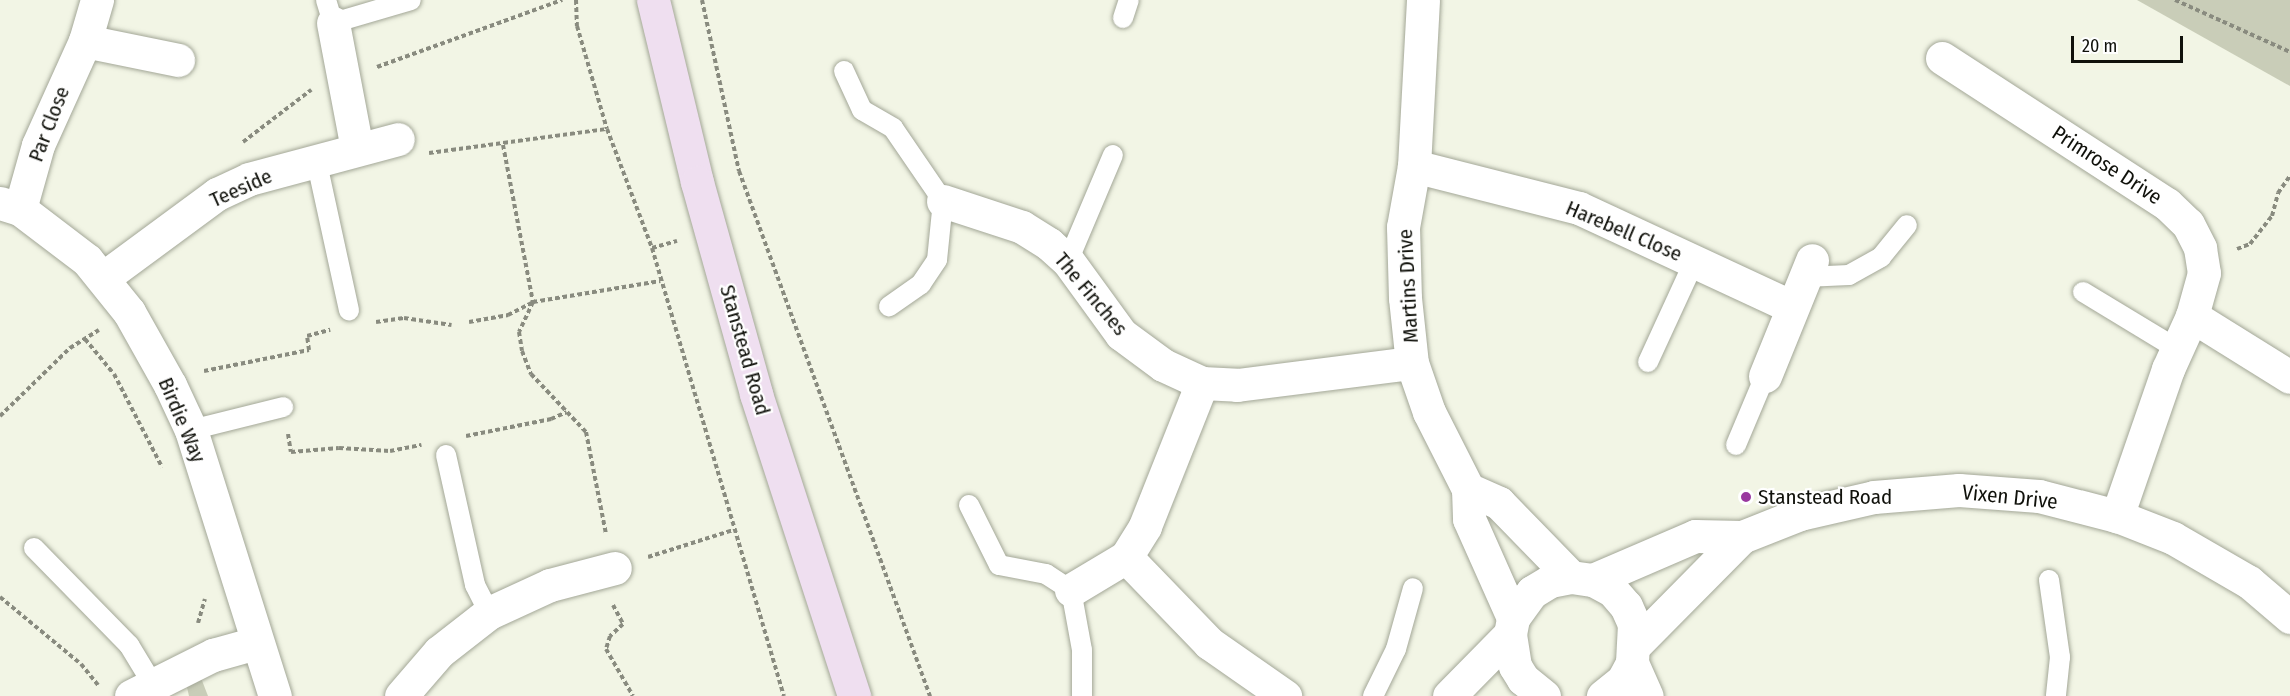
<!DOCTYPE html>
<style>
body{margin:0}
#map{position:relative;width:2290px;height:696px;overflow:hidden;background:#f2f5e5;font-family:"Fira Sans Condensed",sans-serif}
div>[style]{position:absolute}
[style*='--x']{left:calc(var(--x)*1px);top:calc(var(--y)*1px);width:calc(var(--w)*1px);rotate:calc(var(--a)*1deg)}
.green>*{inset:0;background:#c9cdb8}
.path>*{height:4px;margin-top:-2px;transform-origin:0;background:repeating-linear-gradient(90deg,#898b7f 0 4.5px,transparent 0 7.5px)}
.roads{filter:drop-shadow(0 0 2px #a3a797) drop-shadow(0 0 2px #a3a797)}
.service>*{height:20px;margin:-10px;padding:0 10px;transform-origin:10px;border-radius:10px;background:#fff}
.minor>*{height:33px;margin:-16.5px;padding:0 16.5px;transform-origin:16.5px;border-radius:16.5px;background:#fff}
.secondary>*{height:33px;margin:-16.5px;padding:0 16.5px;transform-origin:16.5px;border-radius:16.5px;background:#efdff0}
.dots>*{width:16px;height:16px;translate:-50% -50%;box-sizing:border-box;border:3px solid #fff;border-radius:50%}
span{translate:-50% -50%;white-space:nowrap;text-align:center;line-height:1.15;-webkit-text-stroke:4.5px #fff;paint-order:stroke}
.street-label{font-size:21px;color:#10110b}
.poi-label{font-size:21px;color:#10110b}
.left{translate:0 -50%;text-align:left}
.scale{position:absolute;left:2071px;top:36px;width:112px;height:27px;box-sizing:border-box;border:3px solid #10110b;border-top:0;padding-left:8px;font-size:18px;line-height:21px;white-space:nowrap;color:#10110b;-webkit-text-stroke:4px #fff;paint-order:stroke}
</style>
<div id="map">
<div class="green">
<i style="clip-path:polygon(2137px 0,2290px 0,2290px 86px)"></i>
<i style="clip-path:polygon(201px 678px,208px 696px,189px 696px,186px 683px)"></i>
</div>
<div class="path">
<i style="--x:576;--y:0;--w:26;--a:88"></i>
<i style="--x:577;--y:26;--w:107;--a:73.8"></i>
<i style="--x:607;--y:129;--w:127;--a:69.3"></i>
<i style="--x:652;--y:248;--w:467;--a:73.6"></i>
<i style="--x:702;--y:0;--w:175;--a:77.8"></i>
<i style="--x:739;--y:171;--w:559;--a:70.01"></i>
<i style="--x:2175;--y:0;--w:126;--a:24.3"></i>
<i style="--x:377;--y:67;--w:197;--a:-19.9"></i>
<i style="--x:243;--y:142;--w:86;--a:-37.4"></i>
<i style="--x:503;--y:145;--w:160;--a:79.2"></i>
<i style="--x:533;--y:302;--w:33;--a:115"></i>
<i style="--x:519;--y:332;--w:19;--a:81"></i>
<i style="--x:522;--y:351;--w:25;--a:69"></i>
<i style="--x:531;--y:374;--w:80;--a:46.5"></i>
<i style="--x:586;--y:432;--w:104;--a:78.9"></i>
<i style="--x:429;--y:153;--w:180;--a:-7.7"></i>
<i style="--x:652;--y:248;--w:26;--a:-16"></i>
<i style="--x:2237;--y:249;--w:14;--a:-21"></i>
<i style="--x:2250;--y:244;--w:36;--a:-52"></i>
<i style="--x:2272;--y:216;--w:24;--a:-75"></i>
<i style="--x:2278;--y:193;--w:21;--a:-55"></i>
<i style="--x:376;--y:322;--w:28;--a:-8"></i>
<i style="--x:404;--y:318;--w:48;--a:8.5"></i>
<i style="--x:469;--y:322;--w:40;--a:-10"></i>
<i style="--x:508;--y:315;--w:28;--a:-27"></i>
<i style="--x:533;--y:302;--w:129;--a:-9.4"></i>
<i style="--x:85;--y:339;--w:45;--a:50.4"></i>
<i style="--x:114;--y:374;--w:105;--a:62.7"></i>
<i style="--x:204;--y:371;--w:107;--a:-11.3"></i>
<i style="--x:309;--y:350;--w:14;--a:-98"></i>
<i style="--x:307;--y:336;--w:24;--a:-15"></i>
<i style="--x:0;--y:416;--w:98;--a:-44.2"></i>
<i style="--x:70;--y:348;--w:34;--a:-32"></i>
<i style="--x:288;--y:434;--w:18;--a:81"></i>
<i style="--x:291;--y:452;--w:48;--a:-4.8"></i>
<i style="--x:339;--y:448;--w:51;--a:3.4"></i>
<i style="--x:390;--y:451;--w:32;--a:-11"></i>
<i style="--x:466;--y:436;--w:87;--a:-11.3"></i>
<i style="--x:551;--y:419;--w:17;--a:-24"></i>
<i style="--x:648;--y:557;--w:89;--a:-17.6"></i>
<i style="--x:0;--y:597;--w:105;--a:39.6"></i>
<i style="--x:81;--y:664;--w:27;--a:51"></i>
<i style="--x:613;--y:605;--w:21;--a:62"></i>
<i style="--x:623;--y:624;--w:18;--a:137"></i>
<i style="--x:610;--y:636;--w:14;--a:107"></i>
<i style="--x:606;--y:649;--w:54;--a:60.1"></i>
<i style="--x:198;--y:623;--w:25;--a:-74"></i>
</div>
<div class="roads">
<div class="service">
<i style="--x:326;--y:0;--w:24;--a:73"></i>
<i style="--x:333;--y:23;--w:81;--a:-16.4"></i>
<i style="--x:1123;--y:18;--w:19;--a:-72"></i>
<i style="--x:844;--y:71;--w:43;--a:65.2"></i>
<i style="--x:862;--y:110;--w:36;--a:30"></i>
<i style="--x:893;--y:128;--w:88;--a:55.6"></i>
<i style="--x:943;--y:201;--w:59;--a:95.8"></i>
<i style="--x:937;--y:260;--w:29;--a:124"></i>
<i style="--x:921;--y:284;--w:39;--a:145"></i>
<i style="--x:316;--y:159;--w:155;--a:77.7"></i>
<i style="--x:1068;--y:261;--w:115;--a:-67"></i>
<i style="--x:1805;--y:277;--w:44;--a:-2.6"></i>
<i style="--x:1849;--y:275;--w:37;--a:-29"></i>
<i style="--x:1881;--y:257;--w:41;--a:-50.9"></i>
<i style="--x:2083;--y:292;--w:110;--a:31.2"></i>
<i style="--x:1648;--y:362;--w:110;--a:-65.3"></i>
<i style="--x:191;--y:430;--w:95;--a:-14"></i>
<i style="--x:1736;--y:445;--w:75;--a:-67.2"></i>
<i style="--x:446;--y:455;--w:133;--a:77.4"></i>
<i style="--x:475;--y:585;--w:31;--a:63"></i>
<i style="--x:969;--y:505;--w:67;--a:63.4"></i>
<i style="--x:999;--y:565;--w:48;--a:10.8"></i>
<i style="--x:1046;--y:574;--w:30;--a:33"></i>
<i style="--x:1071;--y:590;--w:61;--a:79.6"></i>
<i style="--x:1082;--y:650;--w:46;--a:90"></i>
<i style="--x:34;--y:548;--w:136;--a:45.6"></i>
<i style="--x:129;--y:645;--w:44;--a:58.8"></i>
<i style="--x:2049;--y:580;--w:78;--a:81.9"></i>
<i style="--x:2060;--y:657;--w:39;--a:96"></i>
<i style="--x:1373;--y:696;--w:52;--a:-63.9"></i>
<i style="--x:1396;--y:649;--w:63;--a:-74.4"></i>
</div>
<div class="minor">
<i style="--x:1423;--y:0;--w:166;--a:93.1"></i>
<i style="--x:1414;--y:166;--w:62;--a:100.2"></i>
<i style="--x:1403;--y:227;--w:71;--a:88.4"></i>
<i style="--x:1405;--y:298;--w:65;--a:83.9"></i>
<i style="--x:1412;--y:363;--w:52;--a:70.9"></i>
<i style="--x:1429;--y:412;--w:86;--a:63.1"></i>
<i style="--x:1468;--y:489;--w:30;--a:88"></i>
<i style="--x:1469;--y:519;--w:108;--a:66"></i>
<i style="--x:333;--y:23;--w:128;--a:79.2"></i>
<i style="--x:85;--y:41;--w:95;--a:11.5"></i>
<i style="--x:1942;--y:58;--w:268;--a:33"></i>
<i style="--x:2167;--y:204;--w:29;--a:44"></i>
<i style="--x:2188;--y:224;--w:27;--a:63"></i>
<i style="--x:2200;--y:248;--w:25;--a:81"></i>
<i style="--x:2204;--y:273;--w:45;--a:105.6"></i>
<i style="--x:2192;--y:316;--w:58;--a:114.4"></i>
<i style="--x:2168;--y:369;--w:156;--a:109.1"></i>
<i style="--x:1414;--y:166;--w:170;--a:14.3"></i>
<i style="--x:1579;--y:208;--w:235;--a:24.9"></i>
<i style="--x:943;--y:201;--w:83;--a:18.2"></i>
<i style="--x:1022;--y:227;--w:32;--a:32"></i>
<i style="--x:1049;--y:244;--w:25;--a:42"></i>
<i style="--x:1068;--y:261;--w:90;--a:54"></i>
<i style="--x:1121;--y:334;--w:52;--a:36.4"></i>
<i style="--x:1163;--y:365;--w:43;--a:24.8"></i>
<i style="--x:1202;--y:383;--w:35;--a:3"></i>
<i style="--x:1237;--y:385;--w:176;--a:-7.2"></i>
<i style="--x:0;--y:203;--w:21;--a:17"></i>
<i style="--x:20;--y:209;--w:84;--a:37.3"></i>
<i style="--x:87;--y:260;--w:67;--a:51.1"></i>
<i style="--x:129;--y:312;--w:84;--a:60.7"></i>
<i style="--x:170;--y:385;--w:50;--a:65"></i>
<i style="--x:191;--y:430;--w:279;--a:72.5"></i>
<i style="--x:20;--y:209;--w:66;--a:-74.3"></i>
<i style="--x:38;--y:145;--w:114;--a:-65.7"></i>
<i style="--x:85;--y:41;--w:43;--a:-73.7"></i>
<i style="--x:103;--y:278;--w:142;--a:-36.4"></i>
<i style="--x:217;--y:194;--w:35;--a:-25"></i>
<i style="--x:249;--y:179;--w:154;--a:-15"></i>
<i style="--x:2192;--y:316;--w:115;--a:31.9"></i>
<i style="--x:1765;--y:376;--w:125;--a:-67.9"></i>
<i style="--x:1468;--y:489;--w:34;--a:24"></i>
<i style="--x:1499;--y:503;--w:103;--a:45.8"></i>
<i style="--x:1126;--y:557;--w:120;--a:46"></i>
<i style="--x:1209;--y:643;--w:93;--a:34.9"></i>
<i style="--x:1593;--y:580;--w:111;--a:-23.3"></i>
<i style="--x:1695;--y:536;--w:47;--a:1.2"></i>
<i style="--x:1742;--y:537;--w:62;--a:-21.6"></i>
<i style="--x:1800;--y:514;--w:76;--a:-12.9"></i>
<i style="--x:1874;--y:497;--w:85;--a:-4.7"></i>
<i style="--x:1959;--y:490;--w:80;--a:4.3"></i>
<i style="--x:2039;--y:496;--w:81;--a:14.4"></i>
<i style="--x:2117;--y:516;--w:60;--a:21.4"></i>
<i style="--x:2173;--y:538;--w:88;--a:30.1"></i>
<i style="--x:2249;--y:582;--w:54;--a:40.5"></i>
<i style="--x:1071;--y:590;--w:64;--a:-31"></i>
<i style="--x:1126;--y:557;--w:36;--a:-58"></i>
<i style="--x:1145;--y:526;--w:154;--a:-68.3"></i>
<i style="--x:1636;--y:644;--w:151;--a:-45.3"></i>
<i style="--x:1632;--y:663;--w:36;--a:66"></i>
<i style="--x:131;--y:696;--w:92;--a:-26.6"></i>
<i style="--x:213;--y:655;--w:45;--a:-15.6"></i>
<i style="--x:401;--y:696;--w:58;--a:-49.2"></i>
<i style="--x:439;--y:652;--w:63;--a:-38"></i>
<i style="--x:489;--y:613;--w:67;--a:-24.7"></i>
<i style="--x:550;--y:585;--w:67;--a:-14.7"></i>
<i style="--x:1449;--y:696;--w:87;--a:-45.5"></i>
<i style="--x:1544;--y:696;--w:27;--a:-141"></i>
<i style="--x:1523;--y:679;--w:15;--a:-122"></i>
<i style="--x:1515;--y:666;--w:32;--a:-99"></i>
<i style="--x:1510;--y:634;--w:16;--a:-79"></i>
<i style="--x:1513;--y:618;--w:32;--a:-54"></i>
<i style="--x:1532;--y:592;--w:21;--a:-31"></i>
<i style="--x:1550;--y:581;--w:21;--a:-11"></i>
<i style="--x:1571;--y:577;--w:22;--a:8"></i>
<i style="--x:1593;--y:580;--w:21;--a:28"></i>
<i style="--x:1612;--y:590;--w:21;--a:49"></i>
<i style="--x:1626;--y:606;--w:20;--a:66"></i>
<i style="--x:1634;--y:624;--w:39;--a:93"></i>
<i style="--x:1632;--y:663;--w:19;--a:118"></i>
<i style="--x:1623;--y:680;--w:26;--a:141"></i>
</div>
<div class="secondary">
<i style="--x:653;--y:0;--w:187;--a:76.4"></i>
<i style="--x:697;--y:182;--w:220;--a:74.4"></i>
<i style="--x:756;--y:394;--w:318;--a:72"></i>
</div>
</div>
<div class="dots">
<i style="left:1746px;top:497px;background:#99389f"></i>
</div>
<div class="street-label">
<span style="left:49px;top:124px;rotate:-69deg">Par Close</span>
<span style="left:2107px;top:165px;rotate:33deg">Primrose Drive</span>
<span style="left:241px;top:188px;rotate:-24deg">Teeside</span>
<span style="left:1624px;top:231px;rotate:23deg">Harebell Close</span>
<span style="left:1408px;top:286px;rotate:-93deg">Martins Drive</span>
<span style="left:1091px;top:294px;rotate:50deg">The Finches</span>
<span style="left:745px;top:350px;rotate:74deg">Stanstead Road</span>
<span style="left:182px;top:420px;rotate:67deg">Birdie Way</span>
<span style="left:2010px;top:497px;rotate:6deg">Vixen Drive</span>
</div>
<div class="poi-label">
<span class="left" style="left:1758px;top:497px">Stanstead Road</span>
</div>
<div class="scale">20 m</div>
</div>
